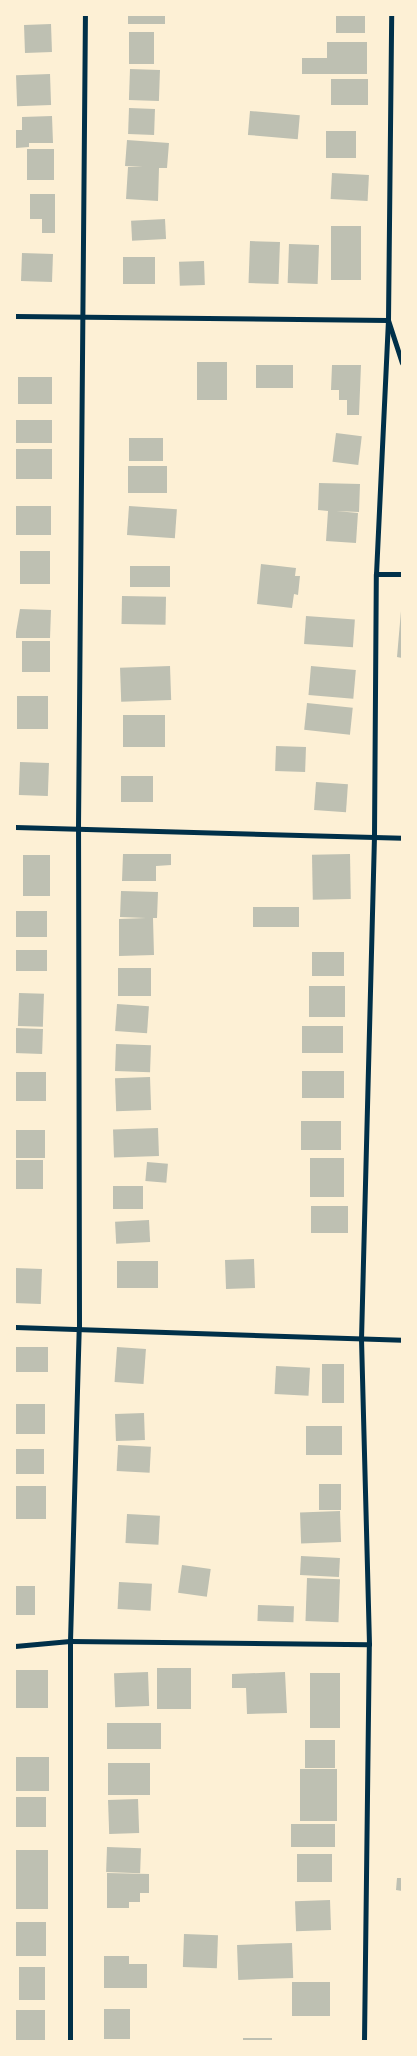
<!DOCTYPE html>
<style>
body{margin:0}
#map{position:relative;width:417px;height:2056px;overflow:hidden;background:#fdf0d5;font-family:"Fira Sans",sans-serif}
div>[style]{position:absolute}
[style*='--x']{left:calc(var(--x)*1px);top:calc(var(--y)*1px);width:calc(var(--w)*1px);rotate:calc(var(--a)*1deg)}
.building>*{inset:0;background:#bec0b2;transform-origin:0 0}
.minor>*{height:5px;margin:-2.5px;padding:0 2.5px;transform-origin:2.5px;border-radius:2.5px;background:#003049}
span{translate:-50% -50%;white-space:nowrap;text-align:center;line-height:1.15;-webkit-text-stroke:5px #fdf0d5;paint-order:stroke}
.frame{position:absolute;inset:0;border:16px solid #fdf0d5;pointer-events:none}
</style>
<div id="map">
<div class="building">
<i style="left:128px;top:15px;width:37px;height:9px"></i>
<i style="left:336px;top:15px;width:29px;height:18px"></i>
<i style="left:51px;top:24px;width:28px;height:27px;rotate:88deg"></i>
<i style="left:129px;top:32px;width:25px;height:32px"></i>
<i style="clip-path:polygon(327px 42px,367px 42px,367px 74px,302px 74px,302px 58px,327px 58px)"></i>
<i style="left:130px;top:69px;width:30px;height:31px;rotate:2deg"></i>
<i style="left:50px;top:74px;width:31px;height:34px;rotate:88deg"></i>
<i style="left:331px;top:79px;width:37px;height:26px"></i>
<i style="left:129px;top:108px;width:26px;height:26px;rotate:2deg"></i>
<i style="left:250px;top:111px;width:50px;height:24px;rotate:5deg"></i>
<i style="clip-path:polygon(52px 116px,53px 143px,29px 143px,29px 147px,16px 148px,16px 130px,22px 130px,22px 117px)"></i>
<i style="left:326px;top:131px;width:30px;height:27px"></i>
<i style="clip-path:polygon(127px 140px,169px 143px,167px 168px,159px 168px,158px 201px,126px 199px,128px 167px,143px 167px,125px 166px)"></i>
<i style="left:27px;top:149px;width:27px;height:31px"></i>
<i style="left:332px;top:173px;width:37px;height:26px;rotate:3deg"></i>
<i style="clip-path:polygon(30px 194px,55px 194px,55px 233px,42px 233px,42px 219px,30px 219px)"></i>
<i style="left:165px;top:219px;width:20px;height:34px;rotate:87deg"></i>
<i style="left:331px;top:226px;width:30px;height:54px"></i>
<i style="left:250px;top:241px;width:30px;height:42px;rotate:2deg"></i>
<i style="left:289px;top:244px;width:30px;height:39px;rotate:2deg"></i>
<i style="left:22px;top:253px;width:31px;height:28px;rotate:2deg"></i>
<i style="left:155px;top:257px;width:27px;height:32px;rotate:90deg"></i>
<i style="left:204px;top:261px;width:24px;height:25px;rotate:88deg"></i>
<i style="left:197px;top:362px;width:30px;height:38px"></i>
<i style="left:256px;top:365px;width:37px;height:23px"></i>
<i style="clip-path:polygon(332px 365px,361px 365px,359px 415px,347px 415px,347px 400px,339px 400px,339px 390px,331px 390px)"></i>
<i style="left:18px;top:377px;width:34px;height:27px"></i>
<i style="left:15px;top:420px;width:37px;height:23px"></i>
<i style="left:336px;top:433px;width:26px;height:29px;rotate:7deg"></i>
<i style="left:163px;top:438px;width:23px;height:34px;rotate:90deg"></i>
<i style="left:15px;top:449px;width:37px;height:30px"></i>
<i style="left:128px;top:466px;width:39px;height:27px"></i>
<i style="clip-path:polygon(319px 483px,360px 484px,359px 512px,336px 511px,358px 513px,356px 543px,326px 541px,328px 511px,318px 510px)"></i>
<i style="left:15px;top:506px;width:36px;height:29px"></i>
<i style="left:129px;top:506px;width:48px;height:29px;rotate:4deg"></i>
<i style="left:20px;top:551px;width:30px;height:33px"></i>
<i style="clip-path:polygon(261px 564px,296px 568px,295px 576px,300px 576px,298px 595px,294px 594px,292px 608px,257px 604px)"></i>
<i style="left:130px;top:566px;width:40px;height:21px"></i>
<i style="left:122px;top:596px;width:44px;height:28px;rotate:1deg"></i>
<i style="clip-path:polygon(20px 609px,51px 610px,50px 638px,15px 638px)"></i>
<i style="clip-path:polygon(401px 611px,402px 611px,402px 658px,397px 657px)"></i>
<i style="left:306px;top:616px;width:49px;height:28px;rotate:4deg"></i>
<i style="left:22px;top:641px;width:28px;height:31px"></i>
<i style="left:170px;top:666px;width:34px;height:50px;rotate:88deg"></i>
<i style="left:311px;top:666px;width:45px;height:29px;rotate:5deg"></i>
<i style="left:17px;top:696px;width:31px;height:33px"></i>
<i style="left:307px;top:703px;width:46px;height:27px;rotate:6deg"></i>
<i style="left:165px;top:715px;width:32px;height:42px;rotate:90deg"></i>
<i style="left:276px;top:746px;width:30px;height:25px;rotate:2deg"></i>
<i style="left:20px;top:762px;width:29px;height:33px;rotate:2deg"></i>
<i style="left:121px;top:776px;width:32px;height:26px"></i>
<i style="left:316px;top:782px;width:32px;height:28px;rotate:4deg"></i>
<i style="clip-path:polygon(123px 854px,171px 854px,171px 865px,156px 866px,156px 881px,122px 881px)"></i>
<i style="left:350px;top:854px;width:45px;height:38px;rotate:89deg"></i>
<i style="left:23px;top:855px;width:27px;height:41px"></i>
<i style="clip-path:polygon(121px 891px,158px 892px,157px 918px,153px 918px,154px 955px,119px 956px,119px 919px,146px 918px,120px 917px)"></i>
<i style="left:299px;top:907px;width:20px;height:46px;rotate:90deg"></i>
<i style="left:16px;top:911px;width:31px;height:26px"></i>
<i style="left:15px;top:950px;width:32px;height:21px"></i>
<i style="left:312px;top:952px;width:32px;height:24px"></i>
<i style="left:118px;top:968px;width:33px;height:28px"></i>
<i style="left:309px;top:986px;width:36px;height:31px"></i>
<i style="left:19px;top:993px;width:25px;height:33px;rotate:2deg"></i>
<i style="left:117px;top:1004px;width:32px;height:27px;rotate:4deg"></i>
<i style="left:343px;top:1026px;width:27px;height:41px;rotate:90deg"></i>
<i style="left:15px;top:1028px;width:28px;height:25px;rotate:2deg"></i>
<i style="left:116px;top:1044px;width:35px;height:27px;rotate:2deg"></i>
<i style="left:344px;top:1071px;width:27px;height:42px;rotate:90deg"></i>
<i style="left:15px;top:1072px;width:31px;height:29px"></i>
<i style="left:150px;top:1077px;width:33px;height:35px;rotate:88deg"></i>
<i style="left:301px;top:1121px;width:40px;height:29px"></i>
<i style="left:158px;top:1128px;width:28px;height:45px;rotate:88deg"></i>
<i style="left:15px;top:1130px;width:30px;height:28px"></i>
<i style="left:310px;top:1158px;width:34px;height:39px"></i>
<i style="left:15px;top:1160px;width:28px;height:29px"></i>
<i style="left:147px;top:1162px;width:21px;height:19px;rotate:5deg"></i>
<i style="left:143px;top:1186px;width:23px;height:30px;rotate:90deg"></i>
<i style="left:311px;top:1206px;width:37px;height:27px"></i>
<i style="left:149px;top:1220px;width:22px;height:34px;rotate:87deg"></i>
<i style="left:254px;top:1259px;width:29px;height:29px;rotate:88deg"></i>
<i style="left:117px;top:1261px;width:41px;height:27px"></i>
<i style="left:15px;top:1268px;width:27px;height:35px;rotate:2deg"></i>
<i style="left:15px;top:1347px;width:33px;height:25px"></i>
<i style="left:117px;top:1347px;width:29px;height:35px;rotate:4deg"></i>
<i style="left:322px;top:1364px;width:22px;height:39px"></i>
<i style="left:276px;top:1366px;width:34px;height:28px;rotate:3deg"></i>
<i style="left:15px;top:1404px;width:30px;height:30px"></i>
<i style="left:144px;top:1413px;width:27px;height:29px;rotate:88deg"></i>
<i style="left:306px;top:1426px;width:36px;height:29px"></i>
<i style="left:118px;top:1445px;width:33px;height:26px;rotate:3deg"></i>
<i style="left:15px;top:1449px;width:29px;height:25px"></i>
<i style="left:319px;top:1484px;width:22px;height:26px"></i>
<i style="left:15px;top:1486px;width:31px;height:33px"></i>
<i style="left:340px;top:1511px;width:31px;height:40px;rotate:88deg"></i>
<i style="left:127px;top:1514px;width:33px;height:29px;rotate:3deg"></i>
<i style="left:301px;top:1556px;width:39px;height:19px;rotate:3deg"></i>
<i style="left:182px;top:1565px;width:29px;height:28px;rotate:8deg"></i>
<i style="left:307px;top:1578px;width:33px;height:43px;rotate:2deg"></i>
<i style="left:119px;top:1582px;width:33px;height:27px;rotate:3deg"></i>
<i style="left:35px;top:1586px;width:29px;height:20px;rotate:90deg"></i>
<i style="left:258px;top:1605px;width:36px;height:16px;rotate:2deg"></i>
<i style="left:157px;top:1668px;width:34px;height:41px"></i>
<i style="left:15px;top:1670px;width:33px;height:38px"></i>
<i style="left:148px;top:1672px;width:34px;height:34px;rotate:88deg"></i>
<i style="clip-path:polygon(285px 1672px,287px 1713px,247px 1714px,246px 1688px,232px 1688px,232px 1674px)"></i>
<i style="left:310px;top:1673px;width:30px;height:55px"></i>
<i style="left:161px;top:1723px;width:26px;height:54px;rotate:90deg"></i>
<i style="left:305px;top:1740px;width:30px;height:28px"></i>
<i style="left:49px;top:1757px;width:34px;height:34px;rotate:90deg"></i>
<i style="left:150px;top:1763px;width:32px;height:42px;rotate:90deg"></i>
<i style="left:300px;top:1769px;width:37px;height:52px"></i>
<i style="left:15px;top:1797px;width:31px;height:30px"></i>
<i style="left:138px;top:1799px;width:34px;height:30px;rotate:88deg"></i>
<i style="left:335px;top:1824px;width:23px;height:44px;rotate:90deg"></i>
<i style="left:107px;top:1847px;width:34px;height:25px;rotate:2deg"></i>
<i style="left:16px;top:1850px;width:32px;height:59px"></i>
<i style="left:297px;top:1854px;width:35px;height:28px"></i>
<i style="clip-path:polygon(107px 1873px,149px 1874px,149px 1893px,140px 1893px,140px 1902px,129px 1902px,129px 1908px,107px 1908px)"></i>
<i style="clip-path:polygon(397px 1878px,402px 1878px,402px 1891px,396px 1890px)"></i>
<i style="left:330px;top:1900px;width:30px;height:35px;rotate:88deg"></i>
<i style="left:15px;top:1922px;width:31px;height:34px"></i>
<i style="left:184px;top:1934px;width:34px;height:33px;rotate:2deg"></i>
<i style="left:292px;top:1943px;width:35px;height:55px;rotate:88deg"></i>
<i style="clip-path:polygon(104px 1956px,129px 1956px,129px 1964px,147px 1964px,147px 1988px,104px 1988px)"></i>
<i style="left:19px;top:1967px;width:26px;height:33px"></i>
<i style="left:330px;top:1982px;width:34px;height:38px;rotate:90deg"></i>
<i style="left:130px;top:2009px;width:30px;height:26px;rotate:90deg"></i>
<i style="left:15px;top:2010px;width:30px;height:31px"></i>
<i style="left:243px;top:2038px;width:29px;height:3px"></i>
</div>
<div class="minor">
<i style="--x:15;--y:316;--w:373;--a:0.6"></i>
<i style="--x:388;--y:320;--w:45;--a:72"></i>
<i style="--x:376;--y:574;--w:26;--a:0"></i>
<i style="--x:15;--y:827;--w:387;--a:1.6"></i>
<i style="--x:15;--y:1327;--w:387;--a:1.9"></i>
<i style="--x:15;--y:1646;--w:55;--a:-5.2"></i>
<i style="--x:70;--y:1641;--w:299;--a:0.6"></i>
<i style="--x:70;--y:2041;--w:400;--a:-90"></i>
<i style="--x:70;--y:1641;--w:314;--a:-88.4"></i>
<i style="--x:79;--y:1327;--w:500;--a:-90.11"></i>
<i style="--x:78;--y:827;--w:812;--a:-89.51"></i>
<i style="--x:364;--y:2041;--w:397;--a:-89.3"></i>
<i style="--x:369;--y:1644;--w:305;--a:-91.5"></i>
<i style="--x:361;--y:1339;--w:503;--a:-88.52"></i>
<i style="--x:374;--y:836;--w:262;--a:-89.6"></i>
<i style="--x:376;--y:574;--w:254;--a:-87.3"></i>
<i style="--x:388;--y:320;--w:305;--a:-89.4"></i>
</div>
<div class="frame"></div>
</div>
